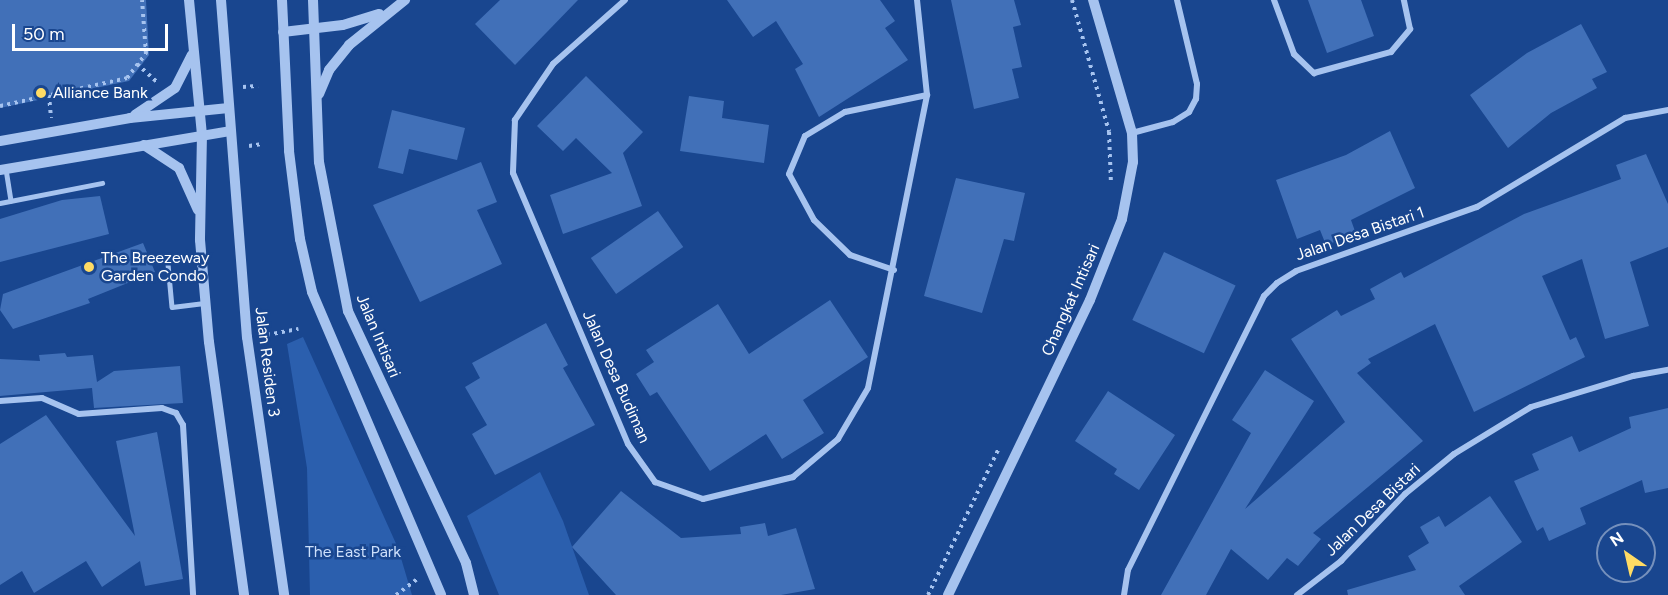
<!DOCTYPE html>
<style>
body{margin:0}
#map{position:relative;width:1668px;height:595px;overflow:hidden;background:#19468f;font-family:Figtree,sans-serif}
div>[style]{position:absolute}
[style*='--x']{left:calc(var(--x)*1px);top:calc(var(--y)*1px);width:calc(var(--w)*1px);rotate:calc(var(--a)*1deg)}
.green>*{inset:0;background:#2b5fae}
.building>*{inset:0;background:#4170b8;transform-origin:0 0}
.path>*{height:4px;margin-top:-2px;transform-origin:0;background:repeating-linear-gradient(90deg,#a6c3ef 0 3px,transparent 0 7.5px)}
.service>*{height:4.5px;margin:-2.25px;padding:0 2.25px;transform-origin:2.25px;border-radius:2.25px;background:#a6c3ef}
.minor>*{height:6px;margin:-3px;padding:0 3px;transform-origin:3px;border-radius:3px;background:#a6c3ef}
.tertiary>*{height:10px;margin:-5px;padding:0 5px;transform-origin:5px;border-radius:5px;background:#a6c3ef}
.dots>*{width:16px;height:16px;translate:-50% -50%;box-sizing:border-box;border:3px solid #19468f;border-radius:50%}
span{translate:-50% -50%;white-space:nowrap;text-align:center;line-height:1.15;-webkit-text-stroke:5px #19468f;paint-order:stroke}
.poi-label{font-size:16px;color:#fff}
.left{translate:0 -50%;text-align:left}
.street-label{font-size:16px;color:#fff}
.park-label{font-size:16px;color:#ccdffb}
.north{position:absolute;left:1596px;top:523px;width:60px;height:60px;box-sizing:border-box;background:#19468f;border:2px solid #7590bc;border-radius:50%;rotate:326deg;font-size:16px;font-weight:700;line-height:24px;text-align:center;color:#fff}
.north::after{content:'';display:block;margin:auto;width:21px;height:27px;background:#ffdb64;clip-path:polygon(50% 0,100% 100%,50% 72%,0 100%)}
.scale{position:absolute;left:12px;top:24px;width:156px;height:27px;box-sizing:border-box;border:3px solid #fff;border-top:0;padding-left:8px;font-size:18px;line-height:21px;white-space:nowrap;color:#fff;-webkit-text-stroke:4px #19468f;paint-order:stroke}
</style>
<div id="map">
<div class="green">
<i style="clip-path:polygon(303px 337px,398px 548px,412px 595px,310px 595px,307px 468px,287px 344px)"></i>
<i style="clip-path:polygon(540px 472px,563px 521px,589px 595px,499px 595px,467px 516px)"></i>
</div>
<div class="building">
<i style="clip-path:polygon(0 0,146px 0,149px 55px,129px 81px,0 108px)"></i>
<i style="clip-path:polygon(500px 0,578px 0,515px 65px,475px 24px)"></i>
<i style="clip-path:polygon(727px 0,880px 0,895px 21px,885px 28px,908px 60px,819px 117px,795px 69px,803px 64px,776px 21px,753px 37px)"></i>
<i style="clip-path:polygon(951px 0,1014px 0,1021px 25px,1013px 27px,1022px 67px,1012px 69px,1019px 98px,974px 109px)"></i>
<i style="clip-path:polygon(1308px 0,1361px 0,1374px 36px,1327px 53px)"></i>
<i style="clip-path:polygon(1581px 24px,1607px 72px,1592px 79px,1597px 88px,1551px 113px,1508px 148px,1470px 95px,1527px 53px)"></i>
<i style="clip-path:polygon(586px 76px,643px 132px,623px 153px,642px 206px,563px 234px,550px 195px,612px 173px,576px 138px,563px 151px,537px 126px)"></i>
<i style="clip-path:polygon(689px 96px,724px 101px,722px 118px,769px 125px,764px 163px,680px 151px)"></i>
<i style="clip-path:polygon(392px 110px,465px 128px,457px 160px,409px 149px,403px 174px,378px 168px)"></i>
<i style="clip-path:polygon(1390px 131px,1415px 188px,1351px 220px,1356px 234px,1326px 245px,1320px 230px,1297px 239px,1276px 180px,1346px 155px)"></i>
<i style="clip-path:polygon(1646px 154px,1668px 204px,1668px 247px,1630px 262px,1649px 326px,1605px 339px,1582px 259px,1542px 276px,1570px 340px,1576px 337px,1585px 357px,1474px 412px,1435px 324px,1368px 359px,1371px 363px,1357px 373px,1423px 441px,1313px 533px,1321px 539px,1298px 566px,1287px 558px,1268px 580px,1231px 549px,1206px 595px,1161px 595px,1251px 433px,1232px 420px,1265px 370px,1314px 401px,1245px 509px,1345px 422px,1291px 339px,1337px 310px,1341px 316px,1375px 299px,1370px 289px,1401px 272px,1404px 278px,1524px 214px,1621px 179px,1616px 165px)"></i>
<i style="clip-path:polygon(481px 162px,497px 202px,477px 210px,502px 264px,420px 302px,373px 205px)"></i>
<i style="clip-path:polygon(956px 178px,1025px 193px,1014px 241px,1004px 239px,982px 313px,924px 296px)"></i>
<i style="clip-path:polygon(100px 196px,109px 234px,0 262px,0 219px,62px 200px)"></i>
<i style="left:658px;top:211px;width:44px;height:82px;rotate:55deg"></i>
<i style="clip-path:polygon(143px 243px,155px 272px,88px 299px,90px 303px,13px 329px,0 310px,3px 294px)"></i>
<i style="left:1164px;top:252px;width:79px;height:75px;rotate:25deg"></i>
<i style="clip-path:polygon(830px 300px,868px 357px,803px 400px,824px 433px,782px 459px,766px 434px,710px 471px,657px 392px,650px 396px,636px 374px,654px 362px,646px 350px,718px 304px,749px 354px)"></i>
<i style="clip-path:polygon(546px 323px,568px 365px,563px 368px,595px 425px,495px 475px,472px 434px,487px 425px,465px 387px,480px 378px,472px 363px)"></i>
<i style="clip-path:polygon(65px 353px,67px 357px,93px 355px,97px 382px,114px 371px,180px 366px,183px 403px,94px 408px,92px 388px,0 396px,0 359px,40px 361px,39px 355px)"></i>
<i style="clip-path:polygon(1108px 391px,1175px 435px,1139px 490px,1114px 474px,1117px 469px,1075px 441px)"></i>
<i style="clip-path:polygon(1668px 408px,1668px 488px,1645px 493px,1642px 480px,1580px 508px,1586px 524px,1549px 541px,1543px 527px,1537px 531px,1514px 481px,1539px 470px,1532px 454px,1572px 436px,1579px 452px,1631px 428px,1629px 417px)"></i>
<i style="clip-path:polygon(46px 415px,135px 536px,116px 441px,157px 432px,183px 579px,145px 586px,140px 561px,102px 587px,86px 561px,34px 593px,22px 571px,0 585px,0 444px)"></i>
<i style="clip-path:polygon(621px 491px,681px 538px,741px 534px,740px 527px,765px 523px,768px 536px,796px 528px,815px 589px,781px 595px,616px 595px,572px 547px)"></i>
<i style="clip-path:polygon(1490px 496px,1522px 542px,1459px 586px,1465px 595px,1348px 595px,1347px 590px,1416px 570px,1408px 556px,1429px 543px,1420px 527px,1439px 516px,1445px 527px)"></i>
</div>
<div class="path">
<i style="--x:1072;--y:0;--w:137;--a:74.3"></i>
<i style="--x:1109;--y:132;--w:51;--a:87.8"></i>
<i style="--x:137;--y:64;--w:28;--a:42"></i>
<i style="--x:243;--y:87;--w:15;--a:-4"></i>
<i style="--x:49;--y:95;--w:23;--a:85"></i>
<i style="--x:0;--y:106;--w:130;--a:-12.4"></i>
<i style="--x:127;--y:78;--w:31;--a:-52"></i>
<i style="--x:146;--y:54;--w:54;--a:-94.2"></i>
<i style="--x:249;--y:146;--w:13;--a:-9"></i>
<i style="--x:267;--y:335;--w:32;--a:-11"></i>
<i style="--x:396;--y:595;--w:26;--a:-37"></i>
<i style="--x:928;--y:595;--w:163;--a:-64.2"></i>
</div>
<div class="service">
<i style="--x:6;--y:169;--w:32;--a:81"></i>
<i style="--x:0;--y:203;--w:104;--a:-11.1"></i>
<i style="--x:168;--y:264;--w:43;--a:84.7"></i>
<i style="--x:172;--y:307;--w:32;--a:-7"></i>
</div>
<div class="minor">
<i style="--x:625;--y:0;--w:96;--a:138.4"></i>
<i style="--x:553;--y:64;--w:68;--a:124.2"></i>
<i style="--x:515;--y:120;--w:53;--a:92.2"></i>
<i style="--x:513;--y:173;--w:294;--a:67"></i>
<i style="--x:628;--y:444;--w:47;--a:54.6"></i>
<i style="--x:655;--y:482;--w:51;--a:19.5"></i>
<i style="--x:703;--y:499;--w:93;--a:-13.7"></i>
<i style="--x:793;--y:477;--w:59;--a:-40.2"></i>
<i style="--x:838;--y:439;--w:59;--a:-59.5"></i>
<i style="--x:868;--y:388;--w:299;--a:-78.6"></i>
<i style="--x:927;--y:95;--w:96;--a:-96"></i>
<i style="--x:1274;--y:0;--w:58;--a:69.7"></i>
<i style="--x:1294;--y:54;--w:28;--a:44"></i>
<i style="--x:1314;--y:73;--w:80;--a:-15.3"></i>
<i style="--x:1391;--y:52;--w:30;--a:-50"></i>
<i style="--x:1410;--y:29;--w:30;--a:-102"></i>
<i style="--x:1132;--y:133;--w:42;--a:-15"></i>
<i style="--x:1173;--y:122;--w:19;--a:-32"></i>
<i style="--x:1189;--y:112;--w:15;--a:-62"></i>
<i style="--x:1196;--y:99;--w:15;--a:-86"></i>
<i style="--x:1197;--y:84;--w:86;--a:-103.4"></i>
<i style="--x:894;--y:270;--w:46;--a:-161.2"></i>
<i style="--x:850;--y:255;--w:50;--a:-135.8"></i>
<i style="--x:814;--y:220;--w:52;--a:-118.5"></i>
<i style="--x:789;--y:174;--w:41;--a:-67.2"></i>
<i style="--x:805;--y:136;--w:47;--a:-31"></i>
<i style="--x:845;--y:112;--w:84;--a:-11.7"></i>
<i style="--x:0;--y:401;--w:42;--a:-4.1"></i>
<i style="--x:42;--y:398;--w:40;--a:23.4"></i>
<i style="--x:79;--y:414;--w:83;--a:-4.1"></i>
<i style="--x:162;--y:408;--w:15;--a:20"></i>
<i style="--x:176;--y:413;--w:14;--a:60"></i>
<i style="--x:183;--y:425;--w:170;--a:86.6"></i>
<i style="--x:1124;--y:595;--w:25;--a:-81"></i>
<i style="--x:1128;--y:570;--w:306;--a:-63.6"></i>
<i style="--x:1264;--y:296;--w:18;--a:-45"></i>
<i style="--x:1277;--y:283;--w:22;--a:-32"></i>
<i style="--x:1296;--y:271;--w:192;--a:-19.5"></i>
<i style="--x:1477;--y:207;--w:173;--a:-31"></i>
<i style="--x:1625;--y:118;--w:44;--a:-10.5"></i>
<i style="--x:1297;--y:595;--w:56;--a:-37.7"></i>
<i style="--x:1341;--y:561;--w:93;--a:-46.3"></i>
<i style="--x:1405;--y:494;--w:63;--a:-39.2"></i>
<i style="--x:1454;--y:454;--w:90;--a:-31.4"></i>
<i style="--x:1531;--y:407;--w:107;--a:-16.9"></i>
<i style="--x:1633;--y:376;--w:36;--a:-10"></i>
</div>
<div class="tertiary">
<i style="--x:189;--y:0;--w:135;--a:84.5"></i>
<i style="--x:202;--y:134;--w:106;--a:91.1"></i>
<i style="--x:200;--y:240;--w:102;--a:85"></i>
<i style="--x:209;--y:342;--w:255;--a:82.1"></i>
<i style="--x:221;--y:0;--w:338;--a:85.6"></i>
<i style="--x:247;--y:337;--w:261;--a:81.8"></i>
<i style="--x:282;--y:0;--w:151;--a:87.3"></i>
<i style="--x:289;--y:151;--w:89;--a:82.9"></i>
<i style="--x:300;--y:239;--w:54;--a:77.2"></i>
<i style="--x:312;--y:292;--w:329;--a:66.9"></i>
<i style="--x:313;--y:0;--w:162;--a:87.9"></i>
<i style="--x:319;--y:162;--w:152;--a:79"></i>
<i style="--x:348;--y:311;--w:278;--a:64.9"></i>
<i style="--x:466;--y:563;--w:33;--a:76"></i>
<i style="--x:283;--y:32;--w:60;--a:-6.7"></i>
<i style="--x:343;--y:25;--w:38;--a:-17"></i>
<i style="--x:319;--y:94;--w:26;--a:-67"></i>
<i style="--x:329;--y:70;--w:32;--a:-51"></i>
<i style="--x:349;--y:45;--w:72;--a:-38.8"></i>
<i style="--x:135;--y:115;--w:48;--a:-34"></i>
<i style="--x:175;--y:88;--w:37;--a:-63"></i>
<i style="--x:0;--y:141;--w:132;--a:-10"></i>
<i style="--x:130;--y:118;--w:99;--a:-5.8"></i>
<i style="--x:144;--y:145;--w:42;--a:33.3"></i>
<i style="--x:179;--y:168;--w:46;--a:65.7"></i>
<i style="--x:0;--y:170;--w:233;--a:-9.6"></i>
<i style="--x:948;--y:595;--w:327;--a:-64.3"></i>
<i style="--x:1090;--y:300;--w:87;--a:-68.4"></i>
<i style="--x:1122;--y:219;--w:58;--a:-79.1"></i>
<i style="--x:1133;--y:162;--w:29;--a:-92"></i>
<i style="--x:1132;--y:133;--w:139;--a:-106.3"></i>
</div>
<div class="dots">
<i style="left:41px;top:93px;background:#ffdb64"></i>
<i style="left:89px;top:267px;background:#ffdb64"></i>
</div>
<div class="poi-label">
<span class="left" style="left:53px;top:93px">Alliance Bank</span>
<span class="left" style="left:101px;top:267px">The Breezeway<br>Garden Condo</span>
</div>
<div class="street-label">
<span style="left:1360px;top:234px;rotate:-19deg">Jalan Desa Bistari 1</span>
<span style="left:1071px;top:300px;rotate:-66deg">Changkat Intisari</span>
<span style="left:378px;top:336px;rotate:67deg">Jalan Intisari</span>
<span style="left:267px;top:362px;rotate:83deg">Jalan Residen 3</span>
<span style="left:616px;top:377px;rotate:66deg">Jalan Desa Budiman</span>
<span style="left:1373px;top:510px;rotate:-44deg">Jalan Desa Bistari</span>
</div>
<div class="park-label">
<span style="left:353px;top:552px">The East Park</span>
</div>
<div class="north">N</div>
<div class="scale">50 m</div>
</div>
